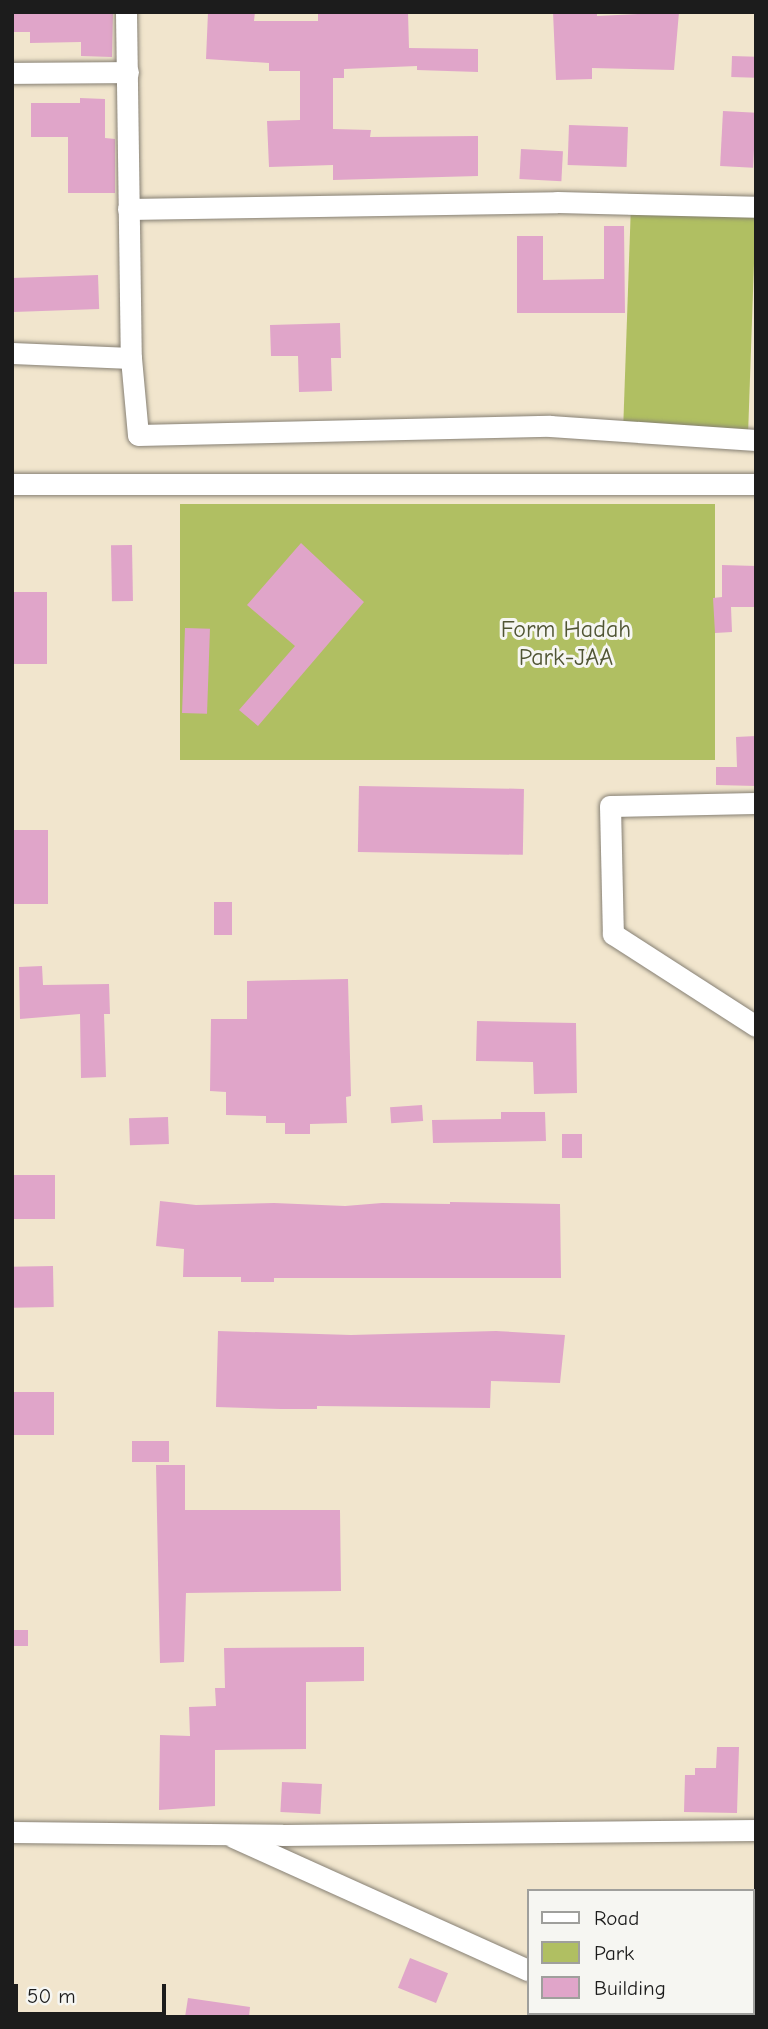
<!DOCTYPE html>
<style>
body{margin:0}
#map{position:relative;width:768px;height:2029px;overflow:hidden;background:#f1e5cd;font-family:"Comic Neue",sans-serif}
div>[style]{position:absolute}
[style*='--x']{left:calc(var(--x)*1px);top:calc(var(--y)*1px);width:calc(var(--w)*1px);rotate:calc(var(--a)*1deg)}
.green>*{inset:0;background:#b0bf62;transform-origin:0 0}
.building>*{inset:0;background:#e0a5c9;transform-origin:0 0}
.roads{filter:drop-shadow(0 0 2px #868074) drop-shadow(0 0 2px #868074)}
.minor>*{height:21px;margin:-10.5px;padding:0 10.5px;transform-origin:10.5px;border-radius:10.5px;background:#fff}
span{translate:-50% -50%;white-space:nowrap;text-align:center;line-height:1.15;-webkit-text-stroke:6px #f6f6f2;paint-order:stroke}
.park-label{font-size:24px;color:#505534}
.frame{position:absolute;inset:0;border:14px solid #1c1c1c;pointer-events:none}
.legend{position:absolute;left:527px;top:1889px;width:228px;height:126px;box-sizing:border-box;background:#f6f6f2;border:2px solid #9f9f9c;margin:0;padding:9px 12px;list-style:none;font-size:21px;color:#1c1c1c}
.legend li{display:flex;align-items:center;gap:14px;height:35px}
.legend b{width:35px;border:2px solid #9f9f9c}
.scale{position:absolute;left:14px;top:1984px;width:152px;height:32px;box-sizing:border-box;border:4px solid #1c1c1c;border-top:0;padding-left:9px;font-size:21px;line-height:24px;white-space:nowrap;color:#1c1c1c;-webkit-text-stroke:5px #f6f6f2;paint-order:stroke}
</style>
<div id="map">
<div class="green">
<i style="left:631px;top:204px;width:125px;height:227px;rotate:2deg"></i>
<i style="left:180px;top:504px;width:535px;height:256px"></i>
</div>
<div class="building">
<i style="clip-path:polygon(29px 12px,113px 12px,112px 57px,81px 56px,81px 42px,30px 43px,30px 32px,12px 32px,12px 14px)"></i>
<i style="clip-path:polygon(208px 12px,255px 12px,254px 21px,318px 21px,318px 12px,408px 12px,409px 48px,478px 49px,478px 72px,417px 70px,417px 66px,344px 69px,344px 78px,333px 78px,333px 129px,371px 130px,370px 137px,478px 136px,478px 176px,333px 180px,333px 165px,269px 167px,267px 121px,300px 120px,300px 71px,269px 71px,269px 63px,206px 59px)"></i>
<i style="clip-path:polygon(553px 12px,597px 12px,597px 16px,679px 12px,674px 70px,592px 68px,592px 79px,556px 80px)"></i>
<i style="left:732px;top:56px;width:24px;height:21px;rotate:2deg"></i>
<i style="clip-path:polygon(80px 98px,105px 99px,105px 138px,115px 139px,115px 193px,68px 193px,68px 137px,31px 137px,31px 103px,80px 103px)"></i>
<i style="left:723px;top:111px;width:33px;height:55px;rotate:3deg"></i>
<i style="left:569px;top:125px;width:59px;height:40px;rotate:2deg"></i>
<i style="left:521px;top:149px;width:42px;height:30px;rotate:3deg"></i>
<i style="clip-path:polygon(604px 226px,624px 226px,625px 313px,517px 313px,517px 236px,543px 236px,543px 280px,604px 279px)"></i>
<i style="left:98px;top:275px;width:34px;height:86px;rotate:88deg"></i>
<i style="clip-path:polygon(340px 323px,341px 358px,331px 358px,332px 391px,299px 392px,298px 356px,271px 356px,270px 325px)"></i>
<i style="clip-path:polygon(301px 543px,364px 602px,258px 726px,239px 710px,295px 646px,247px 605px)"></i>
<i style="left:132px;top:545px;width:56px;height:21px;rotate:89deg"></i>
<i style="clip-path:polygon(722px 565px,756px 566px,756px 607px,731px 607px,732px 632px,715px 633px,713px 598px,722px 597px)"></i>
<i style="left:12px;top:592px;width:35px;height:72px"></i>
<i style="left:185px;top:628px;width:25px;height:85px;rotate:2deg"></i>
<i style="clip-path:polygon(756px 736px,756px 786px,716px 785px,716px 767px,737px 767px,736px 737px)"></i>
<i style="left:359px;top:786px;width:165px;height:66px;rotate:1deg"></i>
<i style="left:12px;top:830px;width:36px;height:74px"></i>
<i style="left:214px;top:902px;width:18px;height:33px"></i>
<i style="clip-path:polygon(42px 966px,43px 985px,109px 984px,110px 1014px,104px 1014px,106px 1077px,81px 1078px,80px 1014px,20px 1019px,19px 967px)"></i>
<i style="clip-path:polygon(348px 979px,351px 1096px,346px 1097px,347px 1123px,310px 1124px,310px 1134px,285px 1134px,285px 1123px,266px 1123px,266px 1116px,226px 1115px,226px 1092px,210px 1091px,211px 1019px,247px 1019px,247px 981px)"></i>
<i style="clip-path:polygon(477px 1021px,576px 1023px,577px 1093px,534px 1094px,533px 1062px,476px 1061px)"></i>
<i style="left:422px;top:1105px;width:16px;height:32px;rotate:86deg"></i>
<i style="clip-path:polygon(501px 1112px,545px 1112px,546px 1141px,433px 1143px,432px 1120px,501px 1119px)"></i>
<i style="left:168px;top:1117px;width:27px;height:39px;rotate:88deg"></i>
<i style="left:562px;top:1134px;width:20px;height:24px"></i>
<i style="left:12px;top:1175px;width:43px;height:44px"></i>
<i style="clip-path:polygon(160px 1201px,196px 1205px,274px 1203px,345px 1206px,382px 1203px,450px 1204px,450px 1202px,560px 1204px,561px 1278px,274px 1278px,274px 1282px,241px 1282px,241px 1277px,183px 1277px,184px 1249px,156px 1246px)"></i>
<i style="left:53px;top:1266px;width:41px;height:41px;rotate:89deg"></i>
<i style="clip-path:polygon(218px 1331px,351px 1335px,496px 1331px,565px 1335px,560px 1383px,491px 1381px,490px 1408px,317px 1406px,317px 1409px,281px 1409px,216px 1407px)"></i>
<i style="left:12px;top:1392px;width:42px;height:43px"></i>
<i style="left:132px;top:1441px;width:37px;height:21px"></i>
<i style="clip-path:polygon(156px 1465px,185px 1465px,185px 1510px,340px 1510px,341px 1591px,186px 1593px,184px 1662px,160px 1663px)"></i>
<i style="left:12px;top:1630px;width:16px;height:16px"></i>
<i style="clip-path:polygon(364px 1647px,364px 1681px,306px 1682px,306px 1749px,215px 1750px,215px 1806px,159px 1810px,160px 1735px,190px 1736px,189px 1707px,216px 1706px,215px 1688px,225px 1688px,224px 1648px)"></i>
<i style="clip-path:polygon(717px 1747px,739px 1747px,737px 1813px,684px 1812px,685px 1775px,695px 1775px,695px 1768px,716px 1768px)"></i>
<i style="left:282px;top:1782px;width:40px;height:30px;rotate:3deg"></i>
<i style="left:410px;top:1958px;width:41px;height:32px;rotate:22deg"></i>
<i style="clip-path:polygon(188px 1998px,250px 2007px,249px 2017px,185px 2017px)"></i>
</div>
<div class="roads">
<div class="minor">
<i style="--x:126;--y:12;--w:346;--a:89.2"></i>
<i style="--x:12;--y:73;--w:116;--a:-0.5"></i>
<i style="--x:128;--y:209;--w:429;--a:-0.9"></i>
<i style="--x:557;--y:202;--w:199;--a:1.4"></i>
<i style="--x:12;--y:353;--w:119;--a:2.4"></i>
<i style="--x:131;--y:358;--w:77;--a:84.8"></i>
<i style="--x:138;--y:435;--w:412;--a:-1.3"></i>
<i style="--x:550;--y:426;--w:206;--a:3.9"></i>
<i style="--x:12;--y:484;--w:744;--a:0"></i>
<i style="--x:756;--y:803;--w:146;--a:178.8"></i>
<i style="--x:610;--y:806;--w:128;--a:88.7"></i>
<i style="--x:613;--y:934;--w:170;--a:32.8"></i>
<i style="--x:12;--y:1832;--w:270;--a:0.6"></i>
<i style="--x:282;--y:1835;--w:474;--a:-0.6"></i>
<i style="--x:233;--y:1837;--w:324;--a:24.3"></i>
<i style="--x:624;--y:2013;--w:9;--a:27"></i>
</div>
</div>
<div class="park-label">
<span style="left:566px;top:644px">Form Hadah<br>Park-JAA</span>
</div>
<div class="frame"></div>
<ul class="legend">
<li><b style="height:9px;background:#fff"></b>Road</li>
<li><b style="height:19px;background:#b0bf62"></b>Park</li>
<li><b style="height:19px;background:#e0a5c9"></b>Building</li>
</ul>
<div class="scale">50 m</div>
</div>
